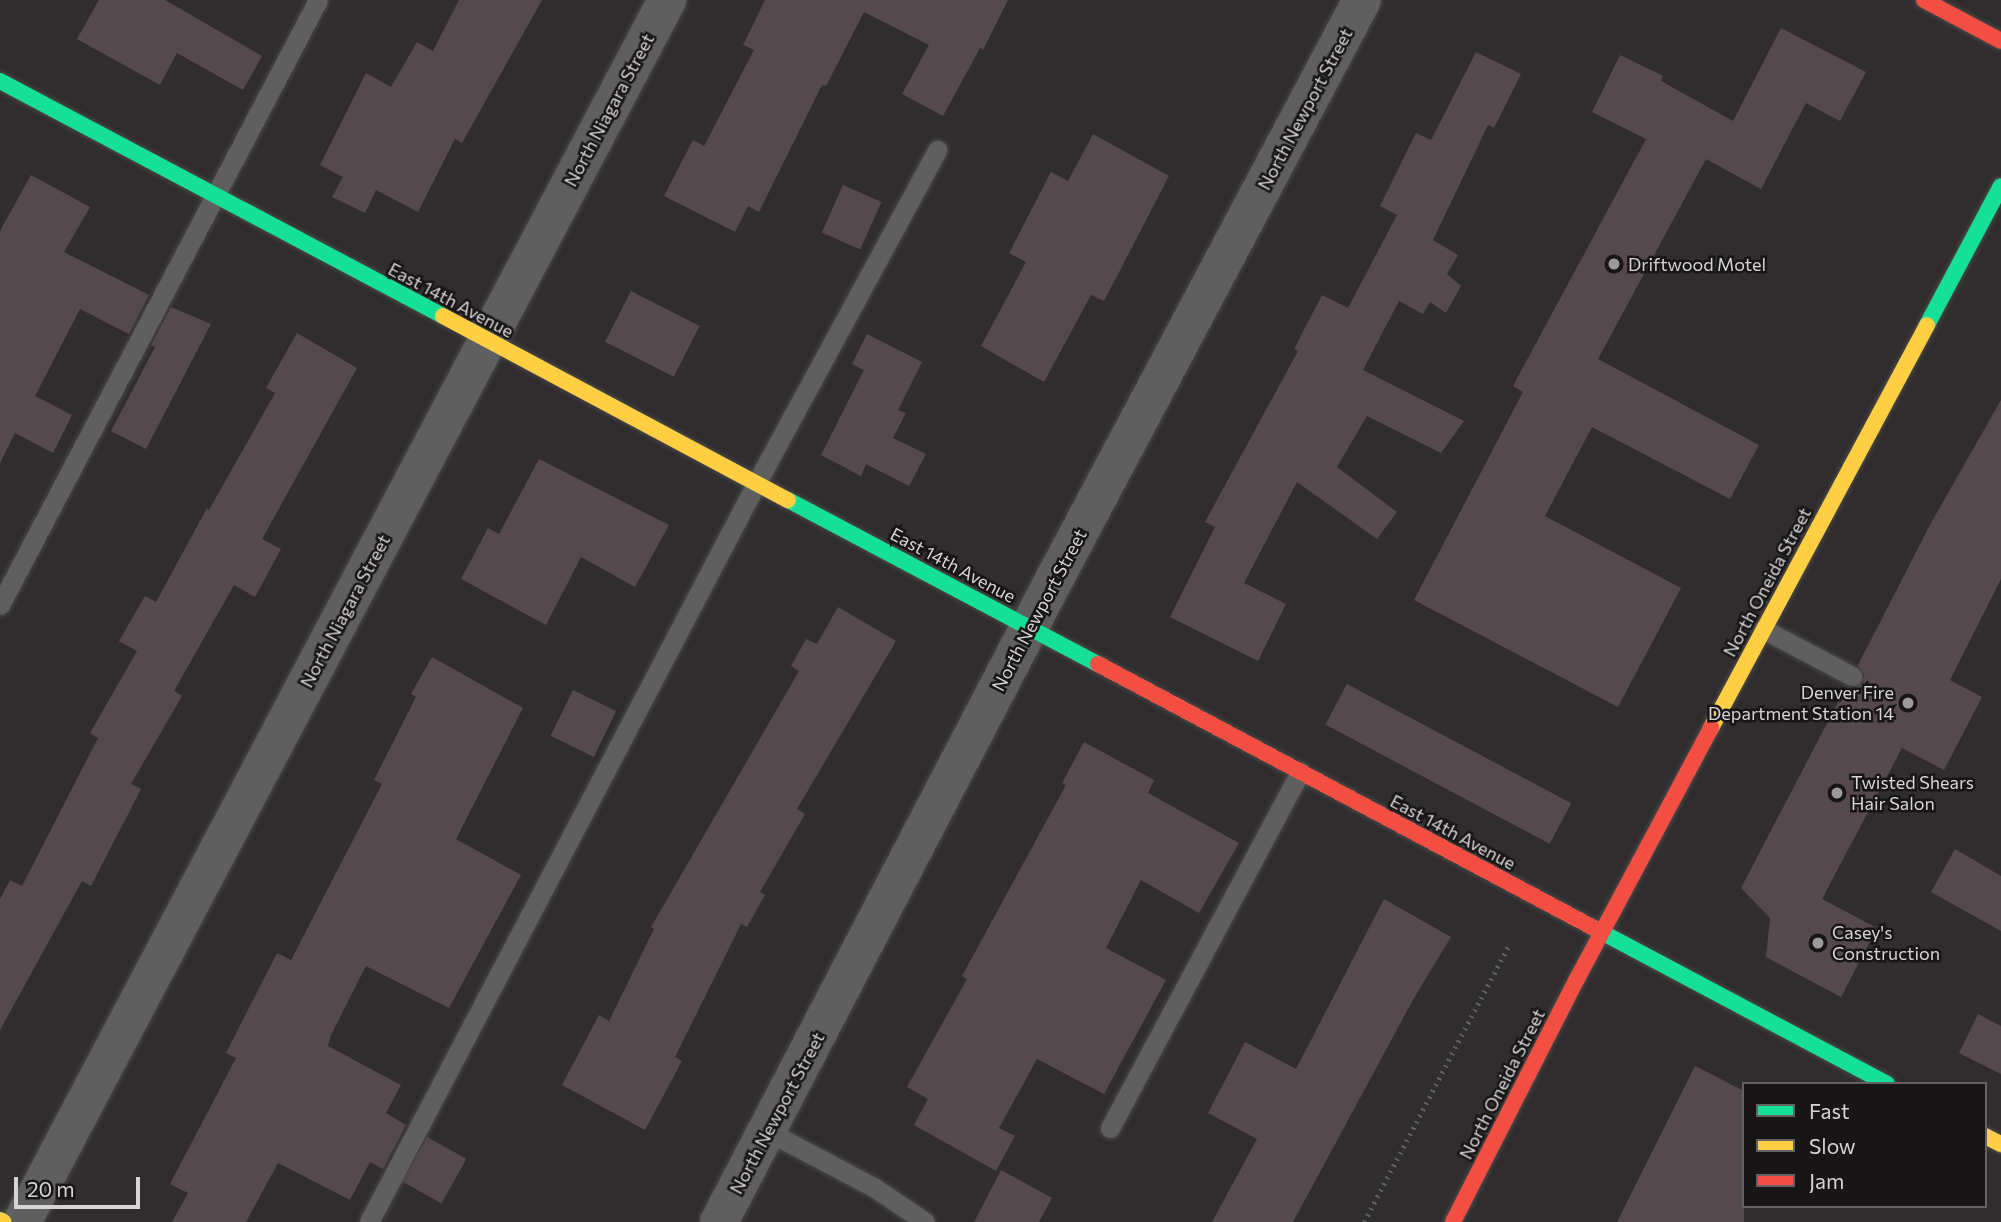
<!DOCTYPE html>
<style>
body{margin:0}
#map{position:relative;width:2001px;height:1222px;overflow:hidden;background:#302d2e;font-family:Commissioner,sans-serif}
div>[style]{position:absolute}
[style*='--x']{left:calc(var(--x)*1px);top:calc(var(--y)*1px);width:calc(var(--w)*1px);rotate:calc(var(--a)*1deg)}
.building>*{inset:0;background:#56494d;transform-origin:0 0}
.path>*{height:4.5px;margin-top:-2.25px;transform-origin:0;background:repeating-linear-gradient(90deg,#605f5f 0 2px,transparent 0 7px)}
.roads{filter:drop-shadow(0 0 2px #4a4949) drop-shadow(0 0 2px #4a4949)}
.lane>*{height:19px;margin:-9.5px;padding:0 9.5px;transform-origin:9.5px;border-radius:9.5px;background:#605f5f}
.street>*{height:38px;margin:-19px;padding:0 19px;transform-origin:19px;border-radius:19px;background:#605f5f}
.fast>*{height:16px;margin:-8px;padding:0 8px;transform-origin:8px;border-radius:8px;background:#16e098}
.slow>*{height:16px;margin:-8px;padding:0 8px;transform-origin:8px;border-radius:8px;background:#ffcf43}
.jam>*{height:16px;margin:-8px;padding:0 8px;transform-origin:8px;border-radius:8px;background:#f24e42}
.dots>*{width:19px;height:19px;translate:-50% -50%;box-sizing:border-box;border:4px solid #171515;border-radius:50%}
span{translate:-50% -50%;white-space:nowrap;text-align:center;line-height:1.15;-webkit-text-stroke:5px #171515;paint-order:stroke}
.street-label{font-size:18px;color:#d7d4d4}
.poi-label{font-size:18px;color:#d7d4d4}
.left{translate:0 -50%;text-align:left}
.right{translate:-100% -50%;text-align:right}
.legend{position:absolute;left:1742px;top:1082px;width:245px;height:126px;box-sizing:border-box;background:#171515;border:2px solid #646161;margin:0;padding:9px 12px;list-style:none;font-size:21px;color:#d7d4d4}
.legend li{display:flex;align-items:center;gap:14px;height:35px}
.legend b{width:35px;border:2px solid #646161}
.scale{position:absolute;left:14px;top:1177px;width:126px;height:32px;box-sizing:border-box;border:4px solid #d7d4d4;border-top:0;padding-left:9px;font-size:21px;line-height:24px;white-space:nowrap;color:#d7d4d4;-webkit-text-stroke:5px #171515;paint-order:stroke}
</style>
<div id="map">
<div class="building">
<i style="clip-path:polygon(99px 0,165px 0,262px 56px,243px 90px,177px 53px,160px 85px,77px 39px)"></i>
<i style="clip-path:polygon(459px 0,542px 0,462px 143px,455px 139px,418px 212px,376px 190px,365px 213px,332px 197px,343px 177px,320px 165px,366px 73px,391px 87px,417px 42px,433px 51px)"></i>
<i style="clip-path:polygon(765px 0,1008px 0,983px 50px,980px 48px,943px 116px,902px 94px,929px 45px,864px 12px,826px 86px,822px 85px,759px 212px,748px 206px,735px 232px,664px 196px,693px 140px,704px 146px,754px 50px,743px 45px)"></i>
<i style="clip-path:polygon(1781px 28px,1866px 72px,1840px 121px,1806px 103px,1761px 189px,1706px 159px,1598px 359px,1759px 445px,1730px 499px,1592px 427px,1545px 516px,1681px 588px,1618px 707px,1414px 600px,1523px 392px,1513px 386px,1646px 139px,1592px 112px,1620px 55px,1663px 76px,1661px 81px,1733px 121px)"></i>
<i style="clip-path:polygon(1476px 52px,1521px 74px,1494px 128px,1488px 125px,1433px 240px,1458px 255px,1447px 274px,1461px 286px,1446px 313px,1430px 302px,1423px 314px,1399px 301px,1363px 370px,1464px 421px,1441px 453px,1367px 416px,1337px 467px,1397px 512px,1377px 539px,1297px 482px,1244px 583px,1286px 604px,1258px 661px,1170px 617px,1215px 527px,1205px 522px,1298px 351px,1294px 349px,1322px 295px,1348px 308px,1397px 215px,1380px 206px,1416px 133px,1431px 140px)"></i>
<i style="clip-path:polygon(1093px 134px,1169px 176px,1104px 301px,1091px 295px,1044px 382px,981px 346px,1026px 262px,1009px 253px,1051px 172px,1068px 181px)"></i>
<i style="clip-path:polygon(31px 175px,90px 207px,64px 252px,149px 295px,129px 334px,80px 309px,35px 396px,72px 415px,53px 453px,15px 433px,0 463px,0 231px)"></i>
<i style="left:843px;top:185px;width:42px;height:52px;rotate:24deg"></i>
<i style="left:631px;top:291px;width:77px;height:57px;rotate:27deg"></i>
<i style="clip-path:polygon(171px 307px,211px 324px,146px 449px,111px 431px,155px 347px,151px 345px)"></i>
<i style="clip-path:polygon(297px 333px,357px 368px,262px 539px,281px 549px,255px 597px,234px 585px,174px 691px,182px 696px,131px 784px,141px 789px,91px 886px,82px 881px,0 1030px,0 899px,10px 880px,22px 886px,98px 738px,90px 733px,137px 651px,119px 641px,145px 596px,156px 602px,207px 508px,209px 510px,275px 393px,266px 388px)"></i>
<i style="clip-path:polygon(867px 334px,922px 362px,898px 410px,906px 413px,893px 438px,926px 454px,909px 486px,866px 464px,861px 476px,821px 455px,864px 370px,852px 364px)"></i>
<i style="clip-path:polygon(2001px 400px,2001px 579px,1950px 680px,1982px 697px,1944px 770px,1902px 748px,1822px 899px,1877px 928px,1841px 997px,1766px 957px,1770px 918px,1741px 888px,1846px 687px,1853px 688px,1862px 682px,1864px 675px,1858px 665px,1931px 523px)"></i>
<i style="clip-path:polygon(539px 459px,669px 525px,635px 587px,581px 557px,546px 625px,461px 579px,488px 528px,499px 534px)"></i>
<i style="clip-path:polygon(838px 607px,896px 641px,797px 809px,805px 814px,760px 892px,765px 895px,747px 927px,741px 924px,675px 1057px,682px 1061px,645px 1130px,562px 1085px,599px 1015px,609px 1021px,654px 929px,651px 927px,799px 671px,791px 666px,806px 639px,817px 644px)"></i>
<i style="clip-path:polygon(432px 657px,523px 708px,456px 839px,521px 875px,449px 1008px,366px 966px,331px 1035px,328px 1046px,401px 1085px,386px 1113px,406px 1125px,383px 1169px,370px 1162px,350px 1200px,278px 1163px,246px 1222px,172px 1222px,188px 1193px,170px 1184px,236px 1058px,226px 1053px,277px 953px,291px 960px,382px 784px,374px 780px,416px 697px,411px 694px)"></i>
<i style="left:1347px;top:684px;width:254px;height:46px;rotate:28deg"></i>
<i style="left:573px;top:690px;width:48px;height:51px;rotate:26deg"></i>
<i style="clip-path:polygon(1084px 742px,1154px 780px,1148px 793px,1239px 843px,1199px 913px,1141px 880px,1106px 948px,1166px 980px,1104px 1094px,1037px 1059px,999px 1128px,1015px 1136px,996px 1171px,914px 1125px,928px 1099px,907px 1087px,967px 979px,962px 976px,1066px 785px,1062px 783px)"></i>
<i style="clip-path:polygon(1955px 849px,2001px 876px,2001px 931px,1931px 892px)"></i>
<i style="clip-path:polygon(1384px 899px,1451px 937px,1414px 998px,1293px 1222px,1212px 1222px,1257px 1139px,1208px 1113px,1245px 1042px,1296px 1069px)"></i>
<i style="clip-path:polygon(1978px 1014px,2001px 1026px,2001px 1074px,1959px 1053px)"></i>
<i style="clip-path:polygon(1695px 1066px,1744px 1091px,1744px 1222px,1617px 1222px)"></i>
<i style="left:427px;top:1137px;width:45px;height:51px;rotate:29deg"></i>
<i style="clip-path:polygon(1001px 1170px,1052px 1198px,1039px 1222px,974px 1222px)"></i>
</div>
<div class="path">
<i style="--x:1364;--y:1222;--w:311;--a:-62.4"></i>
</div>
<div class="roads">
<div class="lane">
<i style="--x:0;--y:605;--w:683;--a:-62.27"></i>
<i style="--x:1763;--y:629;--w:101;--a:27.8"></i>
<i style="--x:1110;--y:1128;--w:404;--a:-61.9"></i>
<i style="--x:767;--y:1131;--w:122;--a:27.8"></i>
<i style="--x:875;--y:1188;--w:60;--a:34.2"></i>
<i style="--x:369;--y:1222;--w:836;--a:-62.33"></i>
<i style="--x:757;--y:482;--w:378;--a:-61.5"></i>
</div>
<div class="street">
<i style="--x:22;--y:1222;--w:1382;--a:-62.17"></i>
<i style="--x:719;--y:1222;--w:726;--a:-62.45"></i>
<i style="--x:1055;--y:578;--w:654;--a:-62.03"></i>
</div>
<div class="fast">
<i style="--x:0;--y:81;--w:501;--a:27.94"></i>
<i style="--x:1927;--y:325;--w:157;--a:-62"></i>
<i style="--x:788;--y:500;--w:351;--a:27.9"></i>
<i style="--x:1592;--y:927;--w:334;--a:28"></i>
</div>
<div class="slow">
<i style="--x:443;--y:316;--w:391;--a:28.1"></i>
<i style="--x:1711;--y:728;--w:457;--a:-61.8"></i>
<i style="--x:1985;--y:1136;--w:18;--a:27"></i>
<i style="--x:0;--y:1220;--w:4;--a:27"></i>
</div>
<div class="jam">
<i style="--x:1924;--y:0;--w:87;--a:28"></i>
<i style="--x:1098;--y:664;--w:560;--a:28.03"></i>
<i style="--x:1453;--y:1222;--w:273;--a:-63"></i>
<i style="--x:1577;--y:979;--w:285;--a:-61.9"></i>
</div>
</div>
<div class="dots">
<i style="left:1614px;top:264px;background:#9d9a9a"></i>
<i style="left:1908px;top:703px;background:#9d9a9a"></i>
<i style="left:1837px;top:793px;background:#9d9a9a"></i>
<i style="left:1818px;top:943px;background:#9d9a9a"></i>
</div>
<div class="street-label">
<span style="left:1305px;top:109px;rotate:-62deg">North Newport Street</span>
<span style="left:609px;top:110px;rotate:-62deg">North Niagara Street</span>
<span style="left:451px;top:300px;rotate:28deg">East 14th Avenue</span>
<span style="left:953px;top:565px;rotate:28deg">East 14th Avenue</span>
<span style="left:1767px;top:582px;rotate:-62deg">North Oneida Street</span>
<span style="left:1039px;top:610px;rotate:-62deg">North Newport Street</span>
<span style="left:345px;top:611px;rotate:-62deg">North Niagara Street</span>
<span style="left:1453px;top:832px;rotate:28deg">East 14th Avenue</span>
<span style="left:1502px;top:1084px;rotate:-63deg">North Oneida Street</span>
<span style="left:777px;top:1113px;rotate:-62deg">North Newport Street</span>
</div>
<div class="poi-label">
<span class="left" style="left:1628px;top:264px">Driftwood Motel</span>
<span class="right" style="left:1894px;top:703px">Denver Fire<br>Department Station 14</span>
<span class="left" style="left:1851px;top:793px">Twisted Shears<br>Hair Salon</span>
<span class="left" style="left:1832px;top:943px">Casey's<br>Construction</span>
</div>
<ul class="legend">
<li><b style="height:9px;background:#16e098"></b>Fast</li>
<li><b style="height:9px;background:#ffcf43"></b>Slow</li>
<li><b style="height:9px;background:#f24e42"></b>Jam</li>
</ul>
<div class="scale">20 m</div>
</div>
